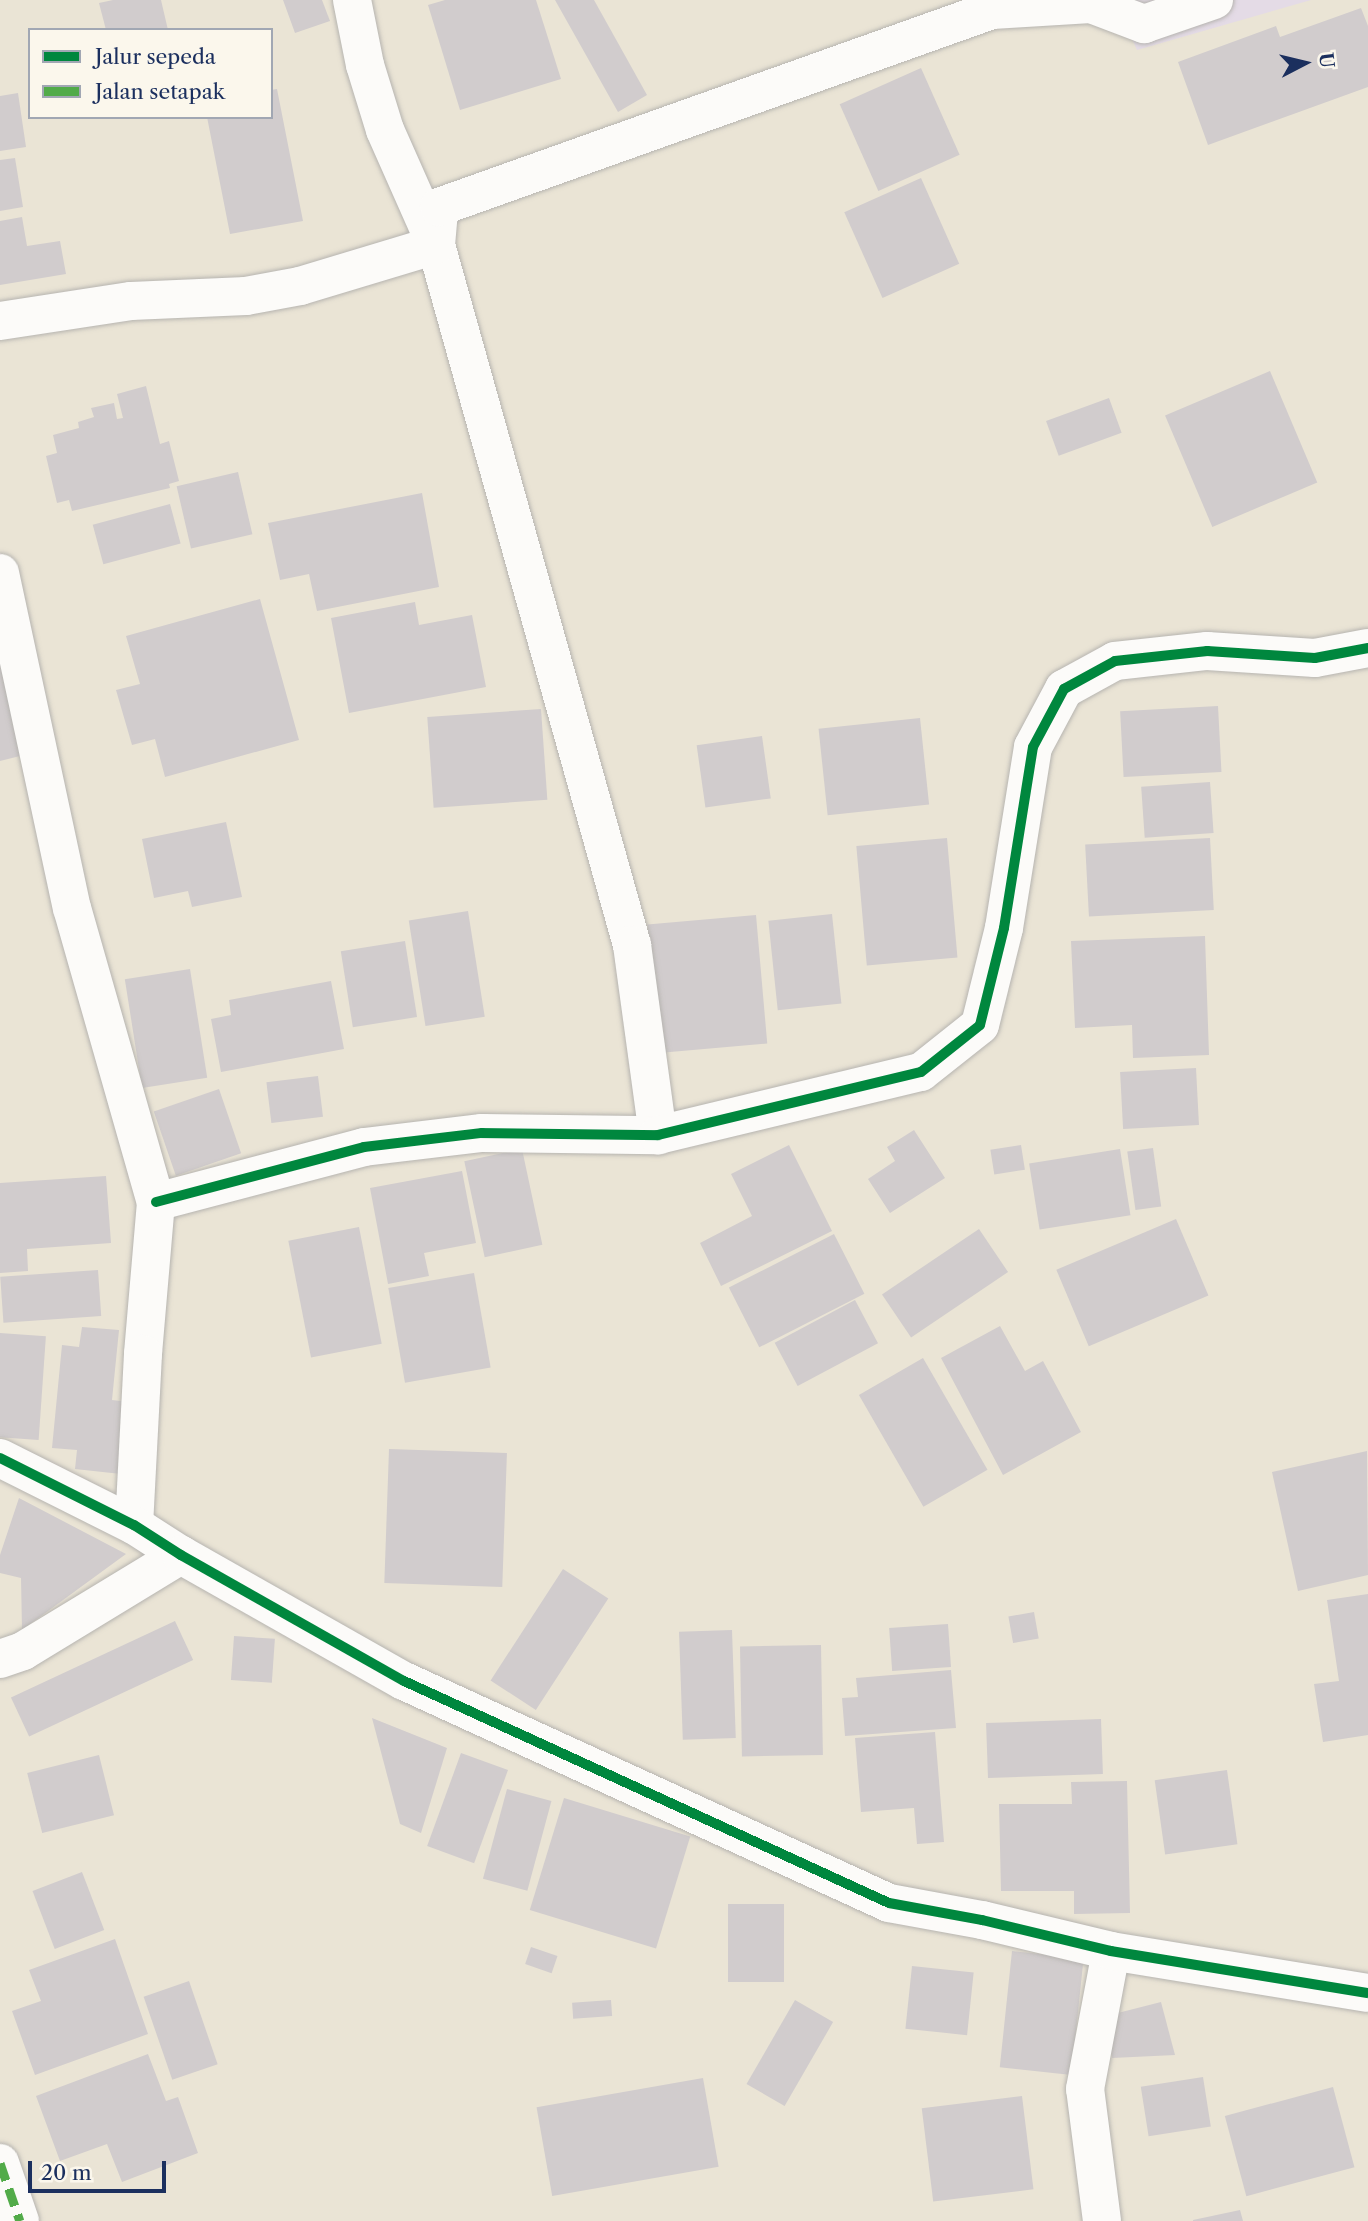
<!DOCTYPE html>
<style>
body{margin:0}
#map{position:relative;width:1368px;height:2221px;overflow:hidden;background:#eae4d5;font-family:"Libre Caslon Text",serif}
div>[style]{position:absolute}
[style*='--x']{left:calc(var(--x)*1px);top:calc(var(--y)*1px);width:calc(var(--w)*1px);rotate:calc(var(--a)*1deg)}
.built>*{inset:0;background:#e4dbe6}
.building>*{inset:0;background:#d1cccd;transform-origin:0 0}
.roads{filter:drop-shadow(0 0 2px #b6b4b0) drop-shadow(0 0 2px #b6b4b0)}
.minor>*{height:38px;margin:-19px;padding:0 19px;transform-origin:19px;border-radius:19px;background:#fcfbf9}
.tertiary>*{height:38px;margin:-19px;padding:0 19px;transform-origin:19px;border-radius:19px;background:#fcfbf9}
.quiet>*{height:9px;margin-top:-4.5px;transform-origin:0;background:repeating-linear-gradient(90deg,#52ab49 0 18px,transparent 0 27px)}
.cycleway>*{height:10px;margin:-5px;padding:0 5px;transform-origin:5px;border-radius:5px;background:#00873e}
span{translate:-50% -50%;white-space:nowrap;text-align:center;line-height:1.15;-webkit-text-stroke:5px #fbf7ec;paint-order:stroke}
.legend{position:absolute;left:28px;top:28px;width:245px;height:91px;box-sizing:border-box;background:#fbf7ec;border:2px solid #a1a7b3;margin:0;padding:9px 12px;list-style:none;font-size:21px;color:#1b2f5e}
.legend li{display:flex;align-items:center;gap:14px;height:35px}
.legend b{width:35px;border:2px solid #a1a7b3}
.north{position:absolute;left:1270px;top:28px;width:70px;height:70px;-webkit-text-stroke:5px #fbf7ec;paint-order:stroke;rotate:83deg;font-size:19px;font-weight:700;line-height:28px;text-align:center;color:#1b2f5e}
.north::after{content:'';display:block;margin:auto;width:24px;height:32px;background:#1b2f5e;clip-path:polygon(50% 0,100% 100%,50% 72%,0 100%)}
.scale{position:absolute;left:28px;top:2161px;width:138px;height:32px;box-sizing:border-box;border:4px solid #1b2f5e;border-top:0;padding-left:9px;font-size:21px;line-height:24px;white-space:nowrap;color:#1b2f5e;-webkit-text-stroke:5px #fbf7ec;paint-order:stroke}
</style>
<div id="map">
<div class="built">
<i style="clip-path:polygon(1114px 0,1311px 0,1137px 50px)"></i>
</div>
<div class="building">
<i style="clip-path:polygon(113px 0,161px 0,168px 30px,106px 30px,99px 3px)"></i>
<i style="clip-path:polygon(283px 0,322px 0,330px 21px,295px 33px)"></i>
<i style="clip-path:polygon(445px 0,536px 0,561px 79px,460px 110px,428px 5px)"></i>
<i style="clip-path:polygon(555px 0,594px 0,647px 95px,618px 112px)"></i>
<i style="clip-path:polygon(1361px 8px,1368px 26px,1368px 87px,1208px 145px,1178px 62px,1276px 26px,1280px 37px)"></i>
<i style="left:921px;top:68px;width:95px;height:89px;rotate:66deg"></i>
<i style="clip-path:polygon(277px 89px,303px 221px,230px 234px,207px 117px,271px 117px,271px 90px)"></i>
<i style="clip-path:polygon(18px 93px,26px 147px,0 151px,0 96px)"></i>
<i style="clip-path:polygon(15px 158px,23px 207px,0 211px,0 160px)"></i>
<i style="left:921px;top:178px;width:94px;height:84px;rotate:66deg"></i>
<i style="clip-path:polygon(22px 217px,27px 246px,60px 241px,66px 274px,0 285px,0 221px)"></i>
<i style="left:1270px;top:371px;width:121px;height:114px;rotate:67deg"></i>
<i style="clip-path:polygon(146px 386px,160px 444px,169px 441px,179px 481px,169px 484px,170px 488px,72px 511px,69px 500px,57px 503px,46px 456px,57px 453px,53px 435px,79px 428px,78px 422px,94px 417px,91px 408px,114px 403px,117px 419px,123px 418px,117px 394px)"></i>
<i style="left:1109px;top:398px;width:37px;height:67px;rotate:70deg"></i>
<i style="left:238px;top:472px;width:64px;height:63px;rotate:77deg"></i>
<i style="clip-path:polygon(422px 493px,439px 587px,317px 611px,309px 574px,280px 580px,268px 523px)"></i>
<i style="left:170px;top:504px;width:41px;height:80px;rotate:75deg"></i>
<i style="clip-path:polygon(260px 599px,299px 740px,165px 777px,155px 739px,132px 745px,116px 690px,140px 684px,126px 636px)"></i>
<i style="clip-path:polygon(415px 602px,419px 625px,472px 615px,486px 687px,349px 713px,331px 618px)"></i>
<i style="clip-path:polygon(0 658px,24px 755px,0 761px)"></i>
<i style="left:1218px;top:706px;width:66px;height:98px;rotate:87deg"></i>
<i style="left:541px;top:709px;width:91px;height:114px;rotate:86deg"></i>
<i style="left:920px;top:718px;width:87px;height:102px;rotate:84deg"></i>
<i style="left:762px;top:736px;width:63px;height:66px;rotate:82deg"></i>
<i style="left:1210px;top:782px;width:51px;height:69px;rotate:86deg"></i>
<i style="clip-path:polygon(226px 822px,242px 897px,192px 907px,188px 891px,154px 898px,142px 839px)"></i>
<i style="left:947px;top:838px;width:120px;height:91px;rotate:85deg"></i>
<i style="left:1210px;top:838px;width:72px;height:125px;rotate:87deg"></i>
<i style="left:468px;top:911px;width:107px;height:60px;rotate:81deg"></i>
<i style="left:832px;top:914px;width:90px;height:64px;rotate:84deg"></i>
<i style="left:756px;top:915px;width:129px;height:109px;rotate:85deg"></i>
<i style="clip-path:polygon(1205px 936px,1209px 1055px,1133px 1058px,1132px 1025px,1075px 1028px,1071px 941px)"></i>
<i style="left:405px;top:941px;width:77px;height:65px;rotate:81deg"></i>
<i style="left:190px;top:969px;width:110px;height:66px;rotate:81deg"></i>
<i style="clip-path:polygon(331px 981px,344px 1049px,221px 1072px,211px 1019px,231px 1015px,229px 1000px)"></i>
<i style="left:1196px;top:1068px;width:57px;height:76px;rotate:87deg"></i>
<i style="left:318px;top:1076px;width:41px;height:52px;rotate:83deg"></i>
<i style="left:219px;top:1089px;width:68px;height:69px;rotate:71deg"></i>
<i style="clip-path:polygon(914px 1130px,945px 1178px,890px 1213px,868px 1179px,895px 1161px,887px 1147px)"></i>
<i style="clip-path:polygon(789px 1145px,832px 1231px,721px 1286px,700px 1243px,752px 1216px,731px 1174px)"></i>
<i style="left:1021px;top:1145px;width:25px;height:31px;rotate:81deg"></i>
<i style="left:1153px;top:1148px;width:59px;height:26px;rotate:82deg"></i>
<i style="left:522px;top:1149px;width:98px;height:59px;rotate:78deg"></i>
<i style="left:1120px;top:1149px;width:67px;height:92px;rotate:81deg"></i>
<i style="clip-path:polygon(462px 1171px,476px 1243px,424px 1253px,429px 1276px,388px 1284px,370px 1188px)"></i>
<i style="clip-path:polygon(106px 1176px,111px 1243px,27px 1249px,28px 1271px,0 1273px,0 1183px)"></i>
<i style="left:1176px;top:1219px;width:83px;height:130px;rotate:67deg"></i>
<i style="left:359px;top:1227px;width:119px;height:72px;rotate:79deg"></i>
<i style="left:979px;top:1229px;width:52px;height:117px;rotate:56deg"></i>
<i style="left:834px;top:1234px;width:67px;height:118px;rotate:63deg"></i>
<i style="left:98px;top:1270px;width:46px;height:98px;rotate:86deg"></i>
<i style="left:474px;top:1273px;width:96px;height:87px;rotate:80deg"></i>
<i style="left:855px;top:1300px;width:49px;height:91px;rotate:62deg"></i>
<i style="clip-path:polygon(1000px 1326px,1025px 1371px,1043px 1361px,1081px 1432px,1003px 1475px,941px 1358px)"></i>
<i style="clip-path:polygon(82px 1327px,119px 1330px,112px 1400px,128px 1402px,121px 1474px,75px 1469px,77px 1450px,52px 1448px,62px 1345px,79px 1347px)"></i>
<i style="left:0;top:1333px;width:46px;height:104px;rotate:4deg"></i>
<i style="left:923px;top:1358px;width:129px;height:74px;rotate:60deg"></i>
<i style="left:389px;top:1449px;width:118px;height:134px;rotate:2deg"></i>
<i style="clip-path:polygon(1367px 1451px,1368px 1575px,1298px 1591px,1272px 1472px)"></i>
<i style="clip-path:polygon(19px 1498px,126px 1554px,22px 1630px,21px 1578px,0 1573px,0 1555px)"></i>
<i style="left:563px;top:1569px;width:54px;height:133px;rotate:33deg"></i>
<i style="clip-path:polygon(1368px 1594px,1368px 1735px,1323px 1742px,1314px 1684px,1339px 1681px,1327px 1600px)"></i>
<i style="left:1034px;top:1612px;width:27px;height:26px;rotate:80deg"></i>
<i style="left:175px;top:1621px;width:43px;height:181px;rotate:65deg"></i>
<i style="left:948px;top:1624px;width:43px;height:59px;rotate:86deg"></i>
<i style="left:732px;top:1630px;width:108px;height:53px;rotate:88deg"></i>
<i style="left:234px;top:1636px;width:41px;height:44px;rotate:4deg"></i>
<i style="left:821px;top:1645px;width:110px;height:81px;rotate:89deg"></i>
<i style="clip-path:polygon(951px 1670px,956px 1728px,845px 1736px,842px 1698px,858px 1697px,856px 1678px)"></i>
<i style="clip-path:polygon(372px 1718px,447px 1748px,421px 1833px,400px 1824px)"></i>
<i style="left:1101px;top:1719px;width:55px;height:115px;rotate:88deg"></i>
<i style="clip-path:polygon(935px 1732px,944px 1842px,917px 1844px,914px 1808px,861px 1812px,855px 1738px)"></i>
<i style="left:461px;top:1753px;width:50px;height:99px;rotate:20deg"></i>
<i style="left:99px;top:1755px;width:62px;height:74px;rotate:76deg"></i>
<i style="left:1227px;top:1770px;width:75px;height:73px;rotate:82deg"></i>
<i style="clip-path:polygon(1127px 1781px,1130px 1913px,1074px 1914px,1074px 1891px,1001px 1891px,999px 1804px,1072px 1804px,1071px 1782px)"></i>
<i style="left:507px;top:1789px;width:46px;height:93px;rotate:15deg"></i>
<i style="left:564px;top:1798px;width:132px;height:117px;rotate:17deg"></i>
<i style="left:82px;top:1872px;width:62px;height:53px;rotate:69deg"></i>
<i style="left:728px;top:1904px;width:56px;height:78px"></i>
<i style="clip-path:polygon(115px 1939px,148px 2034px,35px 2075px,12px 2011px,41px 2001px,29px 1970px)"></i>
<i style="left:531px;top:1947px;width:28px;height:18px;rotate:19deg"></i>
<i style="left:1012px;top:1951px;width:72px;height:117px;rotate:6deg"></i>
<i style="left:912px;top:1966px;width:62px;height:63px;rotate:6deg"></i>
<i style="left:189px;top:1981px;width:88px;height:48px;rotate:71deg"></i>
<i style="left:611px;top:2000px;width:16px;height:39px;rotate:86deg"></i>
<i style="left:795px;top:2000px;width:44px;height:97px;rotate:30deg"></i>
<i style="clip-path:polygon(1161px 2002px,1175px 2055px,1112px 2058px,1106px 2016px)"></i>
<i style="clip-path:polygon(148px 2054px,166px 2101px,178px 2097px,198px 2153px,122px 2182px,107px 2144px,60px 2161px,36px 2096px)"></i>
<i style="left:1203px;top:2077px;width:50px;height:63px;rotate:81deg"></i>
<i style="left:703px;top:2078px;width:90px;height:169px;rotate:80deg"></i>
<i style="left:1333px;top:2087px;width:83px;height:112px;rotate:75deg"></i>
<i style="left:1022px;top:2096px;width:94px;height:101px;rotate:83deg"></i>
<i style="clip-path:polygon(1240px 2210px,1243px 2221px,1193px 2221px,1193px 2220px)"></i>
</div>
<div class="roads">
<div class="minor">
<i style="--x:352;--y:0;--w:66;--a:78.7"></i>
<i style="--x:365;--y:65;--w:68;--a:72.9"></i>
<i style="--x:385;--y:130;--w:126;--a:66.1"></i>
<i style="--x:436;--y:245;--w:727;--a:74.36"></i>
<i style="--x:632;--y:945;--w:192;--a:82.2"></i>
<i style="--x:0;--y:321;--w:133;--a:-8.7"></i>
<i style="--x:131;--y:301;--w:115;--a:-2.5"></i>
<i style="--x:246;--y:296;--w:55;--a:-10.5"></i>
<i style="--x:300;--y:286;--w:142;--a:-16.8"></i>
<i style="--x:436;--y:245;--w:38;--a:-85"></i>
<i style="--x:439;--y:207;--w:587;--a:-19.61"></i>
<i style="--x:992;--y:10;--w:99;--a:-3.5"></i>
<i style="--x:1091;--y:4;--w:57;--a:20.7"></i>
<i style="--x:1144;--y:24;--w:74;--a:-18.9"></i>
<i style="--x:0;--y:573;--w:343;--a:77.9"></i>
<i style="--x:72;--y:908;--w:306;--a:74.1"></i>
<i style="--x:156;--y:1202;--w:153;--a:94.9"></i>
<i style="--x:143;--y:1354;--w:171;--a:93"></i>
<i style="--x:156;--y:1202;--w:215;--a:-14.8"></i>
<i style="--x:364;--y:1147;--w:119;--a:-6.8"></i>
<i style="--x:482;--y:1133;--w:176;--a:0.7"></i>
<i style="--x:658;--y:1135;--w:270;--a:-13.5"></i>
<i style="--x:921;--y:1072;--w:75;--a:-38.5"></i>
<i style="--x:980;--y:1025;--w:100;--a:-76.1"></i>
<i style="--x:1004;--y:928;--w:183;--a:-80.9"></i>
<i style="--x:1033;--y:747;--w:66;--a:-61.9"></i>
<i style="--x:1064;--y:689;--w:58;--a:-28.8"></i>
<i style="--x:1115;--y:661;--w:93;--a:-6.2"></i>
<i style="--x:1207;--y:651;--w:108;--a:3.7"></i>
<i style="--x:1315;--y:658;--w:54;--a:-10.7"></i>
<i style="--x:0;--y:1659;--w:24;--a:-19"></i>
<i style="--x:23;--y:1651;--w:185;--a:-31.3"></i>
<i style="--x:0;--y:2163;--w:61;--a:71"></i>
<i style="--x:1102;--y:2221;--w:133;--a:-97.3"></i>
<i style="--x:1085;--y:2089;--w:140;--a:-79.3"></i>
</div>
<div class="tertiary">
<i style="--x:0;--y:1458;--w:150;--a:26.6"></i>
<i style="--x:134;--y:1525;--w:56;--a:32.6"></i>
<i style="--x:181;--y:1555;--w:256;--a:29.5"></i>
<i style="--x:404;--y:1681;--w:533;--a:24.6"></i>
<i style="--x:889;--y:1903;--w:95;--a:10.4"></i>
<i style="--x:982;--y:1920;--w:133;--a:13.5"></i>
<i style="--x:1111;--y:1951;--w:260;--a:9.3"></i>
</div>
</div>
<div class="quiet">
<i style="--x:0;--y:2163;--w:61;--a:71"></i>
</div>
<div class="cycleway">
<i style="--x:156;--y:1202;--w:215;--a:-14.8"></i>
<i style="--x:364;--y:1147;--w:119;--a:-6.8"></i>
<i style="--x:482;--y:1133;--w:176;--a:0.7"></i>
<i style="--x:658;--y:1135;--w:270;--a:-13.5"></i>
<i style="--x:921;--y:1072;--w:75;--a:-38.5"></i>
<i style="--x:980;--y:1025;--w:100;--a:-76.1"></i>
<i style="--x:1004;--y:928;--w:183;--a:-80.9"></i>
<i style="--x:1033;--y:747;--w:66;--a:-61.9"></i>
<i style="--x:1064;--y:689;--w:58;--a:-28.8"></i>
<i style="--x:1115;--y:661;--w:93;--a:-6.2"></i>
<i style="--x:1207;--y:651;--w:108;--a:3.7"></i>
<i style="--x:1315;--y:658;--w:54;--a:-10.7"></i>
<i style="--x:0;--y:1458;--w:150;--a:26.6"></i>
<i style="--x:134;--y:1525;--w:56;--a:32.6"></i>
<i style="--x:181;--y:1555;--w:256;--a:29.5"></i>
<i style="--x:404;--y:1681;--w:533;--a:24.6"></i>
<i style="--x:889;--y:1903;--w:95;--a:10.4"></i>
<i style="--x:982;--y:1920;--w:133;--a:13.5"></i>
<i style="--x:1111;--y:1951;--w:260;--a:9.3"></i>
</div>
<ul class="legend">
<li><b style="height:9px;background:#00873e"></b>Jalur sepeda</li>
<li><b style="height:9px;background:#52ab49"></b>Jalan setapak</li>
</ul>
<div class="north">U</div>
<div class="scale">20 m</div>
</div>
